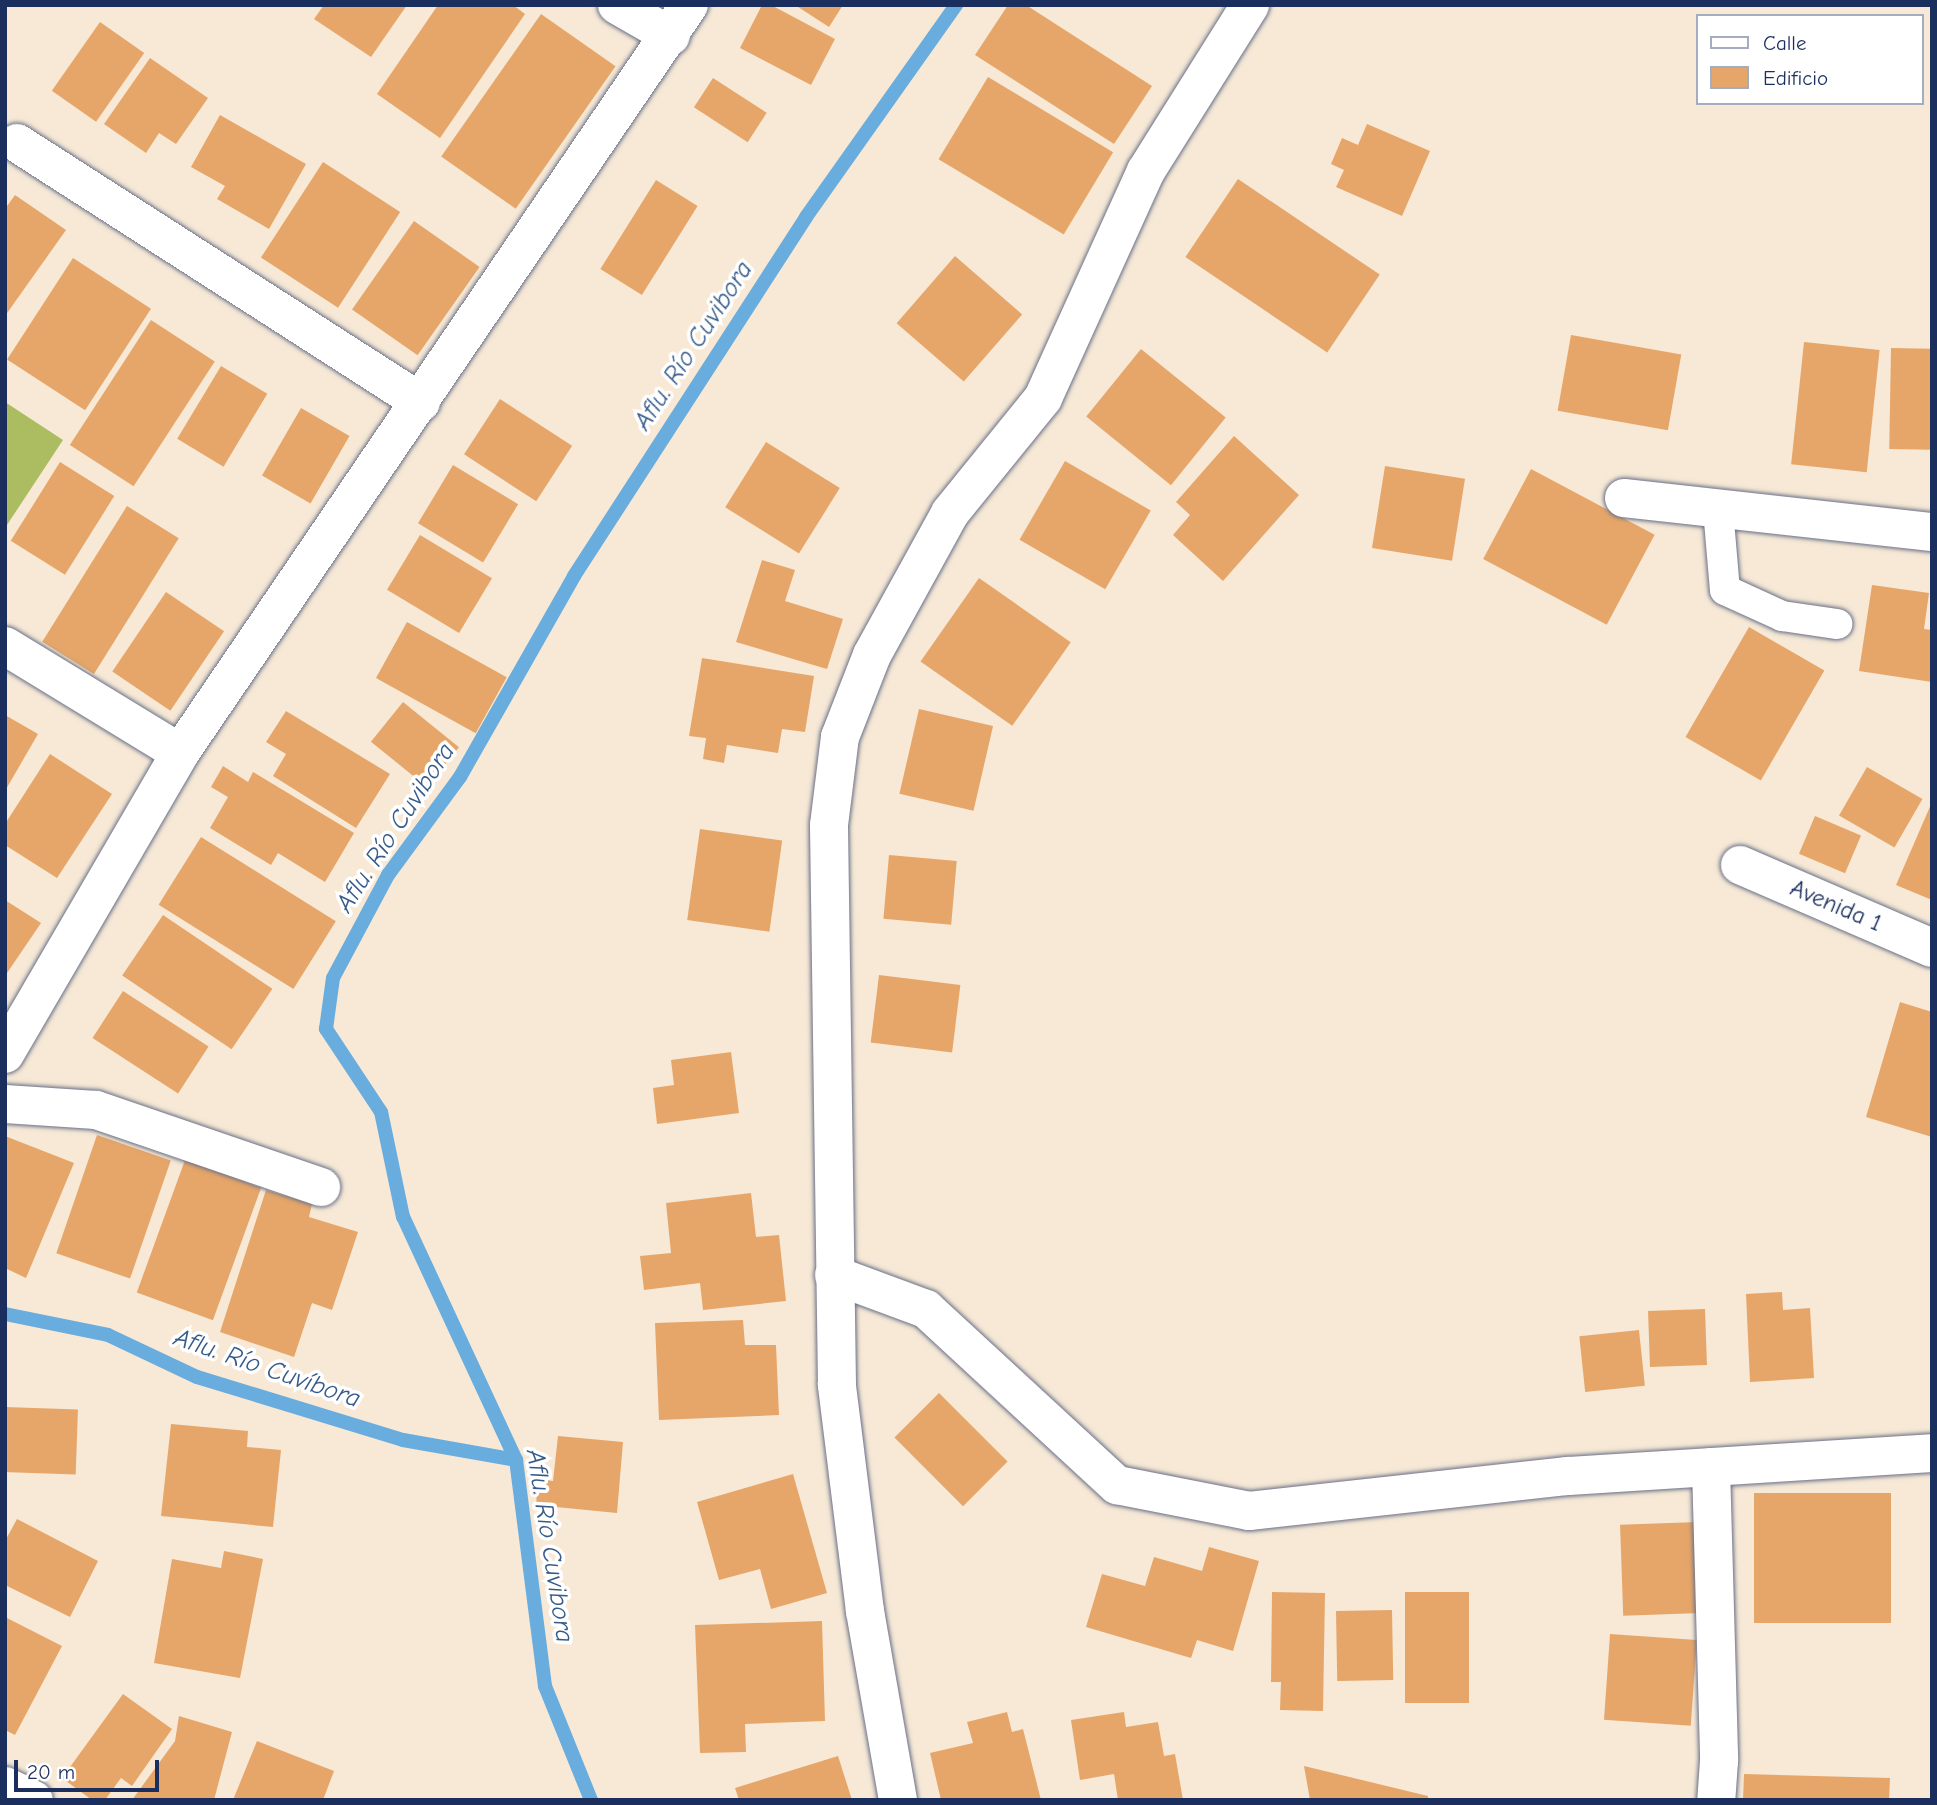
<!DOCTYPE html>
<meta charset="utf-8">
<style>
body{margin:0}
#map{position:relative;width:1937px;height:1805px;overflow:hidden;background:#f7e9d6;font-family:"Comic Neue",sans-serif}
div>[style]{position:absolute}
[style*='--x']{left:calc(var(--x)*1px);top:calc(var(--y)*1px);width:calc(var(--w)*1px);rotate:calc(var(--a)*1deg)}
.green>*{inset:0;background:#abbd60}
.stream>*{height:14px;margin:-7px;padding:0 7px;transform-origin:7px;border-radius:7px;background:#69acde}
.building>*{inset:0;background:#e6a669;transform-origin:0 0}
.roads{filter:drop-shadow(0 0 2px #687088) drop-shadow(0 0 2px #687088)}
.service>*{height:30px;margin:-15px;padding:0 15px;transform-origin:15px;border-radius:15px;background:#fff}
.minor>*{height:38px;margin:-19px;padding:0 19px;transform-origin:19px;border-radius:19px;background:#fff}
span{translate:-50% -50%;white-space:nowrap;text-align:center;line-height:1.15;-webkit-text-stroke:7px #fff;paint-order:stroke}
.street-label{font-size:24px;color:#1b2f5e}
.water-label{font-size:26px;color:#365b8b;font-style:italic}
.frame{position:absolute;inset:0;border:7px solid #1b2f5e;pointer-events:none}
.legend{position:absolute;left:1696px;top:14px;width:228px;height:91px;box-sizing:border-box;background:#fff;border:2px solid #a4acbf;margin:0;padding:9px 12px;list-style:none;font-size:21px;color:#1b2f5e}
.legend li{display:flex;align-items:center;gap:14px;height:35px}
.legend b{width:35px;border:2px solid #a4acbf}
.scale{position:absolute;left:14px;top:1760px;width:145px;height:32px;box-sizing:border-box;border:4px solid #1b2f5e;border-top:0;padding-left:9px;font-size:21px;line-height:24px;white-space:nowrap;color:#1b2f5e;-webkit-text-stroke:5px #fff;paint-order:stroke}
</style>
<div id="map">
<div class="green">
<i style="clip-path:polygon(5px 402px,63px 440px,5px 528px)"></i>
</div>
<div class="stream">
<i style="--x:5;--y:1314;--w:105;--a:11.5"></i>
<i style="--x:108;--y:1335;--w:98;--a:25.3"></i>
<i style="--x:197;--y:1377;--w:215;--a:17"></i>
<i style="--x:403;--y:1440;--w:115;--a:10"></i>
<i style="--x:591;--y:1800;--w:123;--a:-112"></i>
<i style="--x:545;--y:1686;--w:228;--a:-97.3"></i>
<i style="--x:516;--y:1460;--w:268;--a:-114.9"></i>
<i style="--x:403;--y:1217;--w:107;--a:-101.8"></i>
<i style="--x:381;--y:1112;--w:100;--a:-123.5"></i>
<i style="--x:326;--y:1029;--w:51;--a:-82.2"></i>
<i style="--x:333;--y:978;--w:117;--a:-61.9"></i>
<i style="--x:388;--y:875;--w:122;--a:-53.7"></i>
<i style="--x:460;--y:777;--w:231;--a:-60.4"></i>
<i style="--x:574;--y:576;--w:427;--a:-57.1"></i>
<i style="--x:806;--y:217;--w:260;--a:-54.7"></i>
</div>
<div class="building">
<i style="clip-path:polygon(324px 5px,407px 5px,371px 57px,314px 19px)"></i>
<i style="clip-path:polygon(438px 5px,513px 5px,525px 14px,440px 138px,377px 94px)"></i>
<i style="clip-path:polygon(762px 5px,771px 5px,835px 39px,811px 85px,740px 48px)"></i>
<i style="clip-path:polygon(795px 5px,843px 5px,829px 27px)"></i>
<i style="clip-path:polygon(1008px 5px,1026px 5px,1152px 86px,1114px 144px,975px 55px)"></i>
<i style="left:541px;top:14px;width:91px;height:174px;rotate:35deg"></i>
<i style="left:100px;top:22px;width:54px;height:84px;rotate:35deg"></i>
<i style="clip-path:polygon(150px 58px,208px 98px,176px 144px,159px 133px,146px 153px,104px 124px)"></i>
<i style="left:988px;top:77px;width:146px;height:96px;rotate:31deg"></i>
<i style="left:713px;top:78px;width:64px;height:35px;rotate:33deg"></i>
<i style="clip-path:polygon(220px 115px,306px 164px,269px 229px,217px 199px,225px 186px,191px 167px)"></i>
<i style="clip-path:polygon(1367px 124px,1430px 151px,1402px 216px,1336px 187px,1344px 170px,1331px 164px,1342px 138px,1358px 145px)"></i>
<i style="left:323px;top:162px;width:92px;height:114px;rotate:33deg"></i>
<i style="left:1238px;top:179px;width:171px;height:94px;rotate:34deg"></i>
<i style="left:656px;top:180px;width:49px;height:105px;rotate:32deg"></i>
<i style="clip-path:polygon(15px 195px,66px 230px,5px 316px,5px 209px)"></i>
<i style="left:414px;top:221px;width:80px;height:108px;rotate:35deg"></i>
<i style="left:955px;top:256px;width:89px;height:89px;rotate:41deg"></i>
<i style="left:73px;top:258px;width:93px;height:121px;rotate:33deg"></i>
<i style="left:151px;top:320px;width:76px;height:149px;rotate:33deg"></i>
<i style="left:1571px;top:335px;width:112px;height:77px;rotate:10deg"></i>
<i style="left:1804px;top:342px;width:76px;height:123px;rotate:6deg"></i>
<i style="left:1891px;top:348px;width:41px;height:101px;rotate:1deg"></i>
<i style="left:1141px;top:349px;width:109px;height:87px;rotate:39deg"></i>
<i style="left:221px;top:366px;width:54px;height:85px;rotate:31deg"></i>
<i style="left:500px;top:399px;width:86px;height:66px;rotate:33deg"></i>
<i style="left:301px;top:408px;width:56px;height:78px;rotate:30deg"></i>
<i style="clip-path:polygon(1234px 436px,1299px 495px,1223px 581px,1173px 535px,1190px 515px,1176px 502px)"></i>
<i style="left:766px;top:442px;width:87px;height:77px;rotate:32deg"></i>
<i style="left:1065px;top:461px;width:99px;height:91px;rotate:30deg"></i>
<i style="left:60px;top:462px;width:64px;height:93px;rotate:32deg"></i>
<i style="left:453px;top:465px;width:76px;height:68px;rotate:31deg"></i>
<i style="left:1385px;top:466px;width:81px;height:83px;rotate:9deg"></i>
<i style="left:1531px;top:469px;width:140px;height:102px;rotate:28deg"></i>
<i style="left:127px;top:506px;width:61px;height:160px;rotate:32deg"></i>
<i style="left:420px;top:535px;width:84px;height:64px;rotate:31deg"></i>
<i style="clip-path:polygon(762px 560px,795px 570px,785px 601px,843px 619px,827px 669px,736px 642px)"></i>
<i style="left:979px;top:578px;width:112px;height:102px;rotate:35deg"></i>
<i style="clip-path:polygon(1872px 585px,1929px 593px,1924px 629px,1932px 630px,1932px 682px,1859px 671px)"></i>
<i style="left:166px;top:592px;width:70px;height:96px;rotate:34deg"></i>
<i style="left:407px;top:622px;width:114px;height:64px;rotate:29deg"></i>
<i style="left:1749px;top:627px;width:87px;height:127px;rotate:30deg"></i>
<i style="clip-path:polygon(702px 658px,814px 676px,805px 732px,782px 729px,778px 753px,727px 745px,724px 763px,703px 759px,706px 738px,689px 736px)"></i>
<i style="left:403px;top:702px;width:72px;height:51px;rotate:39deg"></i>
<i style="left:919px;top:709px;width:76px;height:87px;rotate:13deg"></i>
<i style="clip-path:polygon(286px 711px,390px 774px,356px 828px,273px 776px,286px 754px,266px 742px)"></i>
<i style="clip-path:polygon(5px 715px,38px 734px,5px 791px)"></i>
<i style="clip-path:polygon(50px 754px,112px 794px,57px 878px,5px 845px,5px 824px)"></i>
<i style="clip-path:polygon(223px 766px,248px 782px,253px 772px,354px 833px,325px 882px,278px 853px,271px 865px,210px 828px,228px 797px,211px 787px)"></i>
<i style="left:1867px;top:767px;width:64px;height:56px;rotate:30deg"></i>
<i style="clip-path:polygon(1932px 802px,1932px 900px,1896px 885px)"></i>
<i style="left:1815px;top:816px;width:50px;height:41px;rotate:23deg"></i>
<i style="left:700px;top:829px;width:83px;height:92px;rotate:8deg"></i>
<i style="left:201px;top:837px;width:159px;height:80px;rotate:32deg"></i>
<i style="left:889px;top:855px;width:68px;height:64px;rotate:5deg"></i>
<i style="clip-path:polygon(5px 900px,41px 923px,5px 976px)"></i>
<i style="left:163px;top:915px;width:132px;height:73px;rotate:34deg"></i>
<i style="left:879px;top:975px;width:82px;height:68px;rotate:7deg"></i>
<i style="left:123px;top:991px;width:102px;height:56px;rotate:33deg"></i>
<i style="clip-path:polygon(1900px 1002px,1932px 1012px,1932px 1137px,1866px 1117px)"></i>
<i style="clip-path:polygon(731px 1052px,739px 1113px,657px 1124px,653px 1088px,674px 1085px,671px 1060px)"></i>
<i style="left:97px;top:1135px;width:78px;height:125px;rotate:19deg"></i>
<i style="clip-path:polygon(5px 1136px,74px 1163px,26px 1278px,5px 1268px)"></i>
<i style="left:185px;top:1160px;width:81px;height:141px;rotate:20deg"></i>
<i style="clip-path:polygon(266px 1190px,312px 1204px,309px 1217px,358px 1232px,332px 1310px,312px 1303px,294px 1357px,220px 1332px)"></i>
<i style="clip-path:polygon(751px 1193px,756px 1237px,779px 1235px,786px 1301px,703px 1310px,700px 1283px,644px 1290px,640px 1256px,671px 1253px,666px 1203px)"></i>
<i style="clip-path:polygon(1782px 1292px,1783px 1310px,1810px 1308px,1814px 1378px,1750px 1382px,1746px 1294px)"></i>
<i style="left:1705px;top:1309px;width:56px;height:57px;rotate:88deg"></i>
<i style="clip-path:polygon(743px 1320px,745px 1345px,776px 1345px,779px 1415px,659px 1420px,655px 1323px)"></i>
<i style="left:1639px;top:1330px;width:56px;height:60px;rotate:84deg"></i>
<i style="left:939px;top:1393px;width:97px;height:63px;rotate:45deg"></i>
<i style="left:5px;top:1407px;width:73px;height:65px;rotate:2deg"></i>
<i style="clip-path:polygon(171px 1424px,248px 1431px,247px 1447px,281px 1450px,273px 1527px,161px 1516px)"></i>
<i style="clip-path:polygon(558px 1436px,623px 1442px,617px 1513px,536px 1505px,538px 1479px,553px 1481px)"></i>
<i style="clip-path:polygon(793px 1474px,827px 1593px,771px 1609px,760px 1569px,719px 1580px,697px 1502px)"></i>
<i style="left:1891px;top:1493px;width:130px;height:137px;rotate:90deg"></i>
<i style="clip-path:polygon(17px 1519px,98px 1561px,70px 1617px,5px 1585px,5px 1541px)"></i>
<i style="left:1698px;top:1522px;width:91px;height:78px;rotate:88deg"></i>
<i style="clip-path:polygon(1209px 1547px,1259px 1561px,1233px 1651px,1197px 1640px,1191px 1658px,1086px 1627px,1102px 1574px,1145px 1586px,1154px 1557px,1202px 1571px)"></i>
<i style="clip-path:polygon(224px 1551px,263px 1559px,240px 1678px,154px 1663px,172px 1559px,221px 1568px)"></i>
<i style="clip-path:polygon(1272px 1592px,1325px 1593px,1323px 1711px,1280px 1710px,1281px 1682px,1271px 1682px)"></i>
<i style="left:1405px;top:1592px;width:64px;height:111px"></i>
<i style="left:1392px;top:1610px;width:70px;height:56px;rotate:89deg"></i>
<i style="clip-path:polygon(5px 1617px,62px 1646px,15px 1735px,5px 1730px)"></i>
<i style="clip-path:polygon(822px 1621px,825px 1721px,745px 1724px,746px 1752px,700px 1753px,695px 1625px)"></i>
<i style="left:1610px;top:1634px;width:87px;height:86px;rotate:4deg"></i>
<i style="clip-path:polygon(123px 1694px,172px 1729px,132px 1786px,121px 1778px,105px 1800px,92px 1800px,62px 1778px)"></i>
<i style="clip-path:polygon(1007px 1712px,1012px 1732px,1023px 1729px,1041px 1800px,941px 1800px,930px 1753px,973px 1743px,967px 1722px)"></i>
<i style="clip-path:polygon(1124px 1712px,1126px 1727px,1158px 1722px,1164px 1756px,1175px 1754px,1183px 1800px,1118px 1800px,1114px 1774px,1080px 1780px,1071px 1720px)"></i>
<i style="clip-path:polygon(179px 1716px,232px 1732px,214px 1800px,132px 1800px,175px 1741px)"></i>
<i style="clip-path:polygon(257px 1741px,334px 1771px,323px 1800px,233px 1800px)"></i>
<i style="clip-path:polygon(838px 1756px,852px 1800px,739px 1800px,735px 1788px)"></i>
<i style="clip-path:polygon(1304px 1766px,1428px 1796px,1428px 1800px,1310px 1800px)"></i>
<i style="clip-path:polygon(1744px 1774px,1890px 1778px,1889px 1800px,1743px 1800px)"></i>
</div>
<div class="roads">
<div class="service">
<i style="--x:1718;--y:509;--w:81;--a:85.1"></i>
<i style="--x:1725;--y:590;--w:63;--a:24.5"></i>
<i style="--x:1782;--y:616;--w:56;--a:8.3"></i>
</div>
<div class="minor">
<i style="--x:617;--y:5;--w:62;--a:29.9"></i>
<i style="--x:17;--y:143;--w:480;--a:32.7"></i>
<i style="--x:1624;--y:498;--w:310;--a:6.3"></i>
<i style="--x:5;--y:646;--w:205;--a:31.4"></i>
<i style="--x:1740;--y:865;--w:209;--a:23.4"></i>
<i style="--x:5;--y:1054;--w:348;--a:-59.8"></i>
<i style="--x:180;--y:753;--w:905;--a:-55.77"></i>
<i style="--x:5;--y:1104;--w:91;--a:3.8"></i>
<i style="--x:96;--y:1110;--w:238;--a:18.9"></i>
<i style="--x:834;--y:1275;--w:98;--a:20.3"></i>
<i style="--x:926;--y:1309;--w:260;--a:42.7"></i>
<i style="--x:1117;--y:1485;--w:135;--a:11.1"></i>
<i style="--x:1249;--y:1511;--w:321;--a:-6.3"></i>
<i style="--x:1568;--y:1476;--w:365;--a:-3.6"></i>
<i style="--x:1711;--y:1467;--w:294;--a:88.4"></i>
<i style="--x:1719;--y:1761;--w:39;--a:94"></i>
<i style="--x:5;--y:1786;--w:32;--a:26"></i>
<i style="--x:898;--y:1800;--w:192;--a:-99.9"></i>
<i style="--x:865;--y:1611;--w:228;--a:-97.1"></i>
<i style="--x:837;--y:1385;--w:560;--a:-90.82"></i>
<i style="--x:829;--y:825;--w:89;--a:-82.9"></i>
<i style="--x:840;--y:737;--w:88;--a:-68.7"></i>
<i style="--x:872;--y:655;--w:162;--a:-61.2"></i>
<i style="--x:950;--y:513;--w:148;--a:-51"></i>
<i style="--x:1043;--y:398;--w:249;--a:-65.6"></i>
<i style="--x:1146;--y:171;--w:196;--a:-57.9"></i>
</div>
</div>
<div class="street-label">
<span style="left:1836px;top:906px;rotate:23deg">Avenida 1</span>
</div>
<div class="water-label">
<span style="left:694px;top:346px;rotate:-57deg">Aflu. Río Cuvibora</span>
<span style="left:396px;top:828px;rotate:-57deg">Aflu. Río Cuvibora</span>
<span style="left:267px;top:1369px;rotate:19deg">Aflu. Río Cuvíbora</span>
<span style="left:549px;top:1546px;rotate:81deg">Aflu. Río Cuvibora</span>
</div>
<div class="frame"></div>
<ul class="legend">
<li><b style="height:9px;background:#fff"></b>Calle</li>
<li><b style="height:19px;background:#e6a669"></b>Edificio</li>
</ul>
<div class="scale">20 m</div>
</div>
